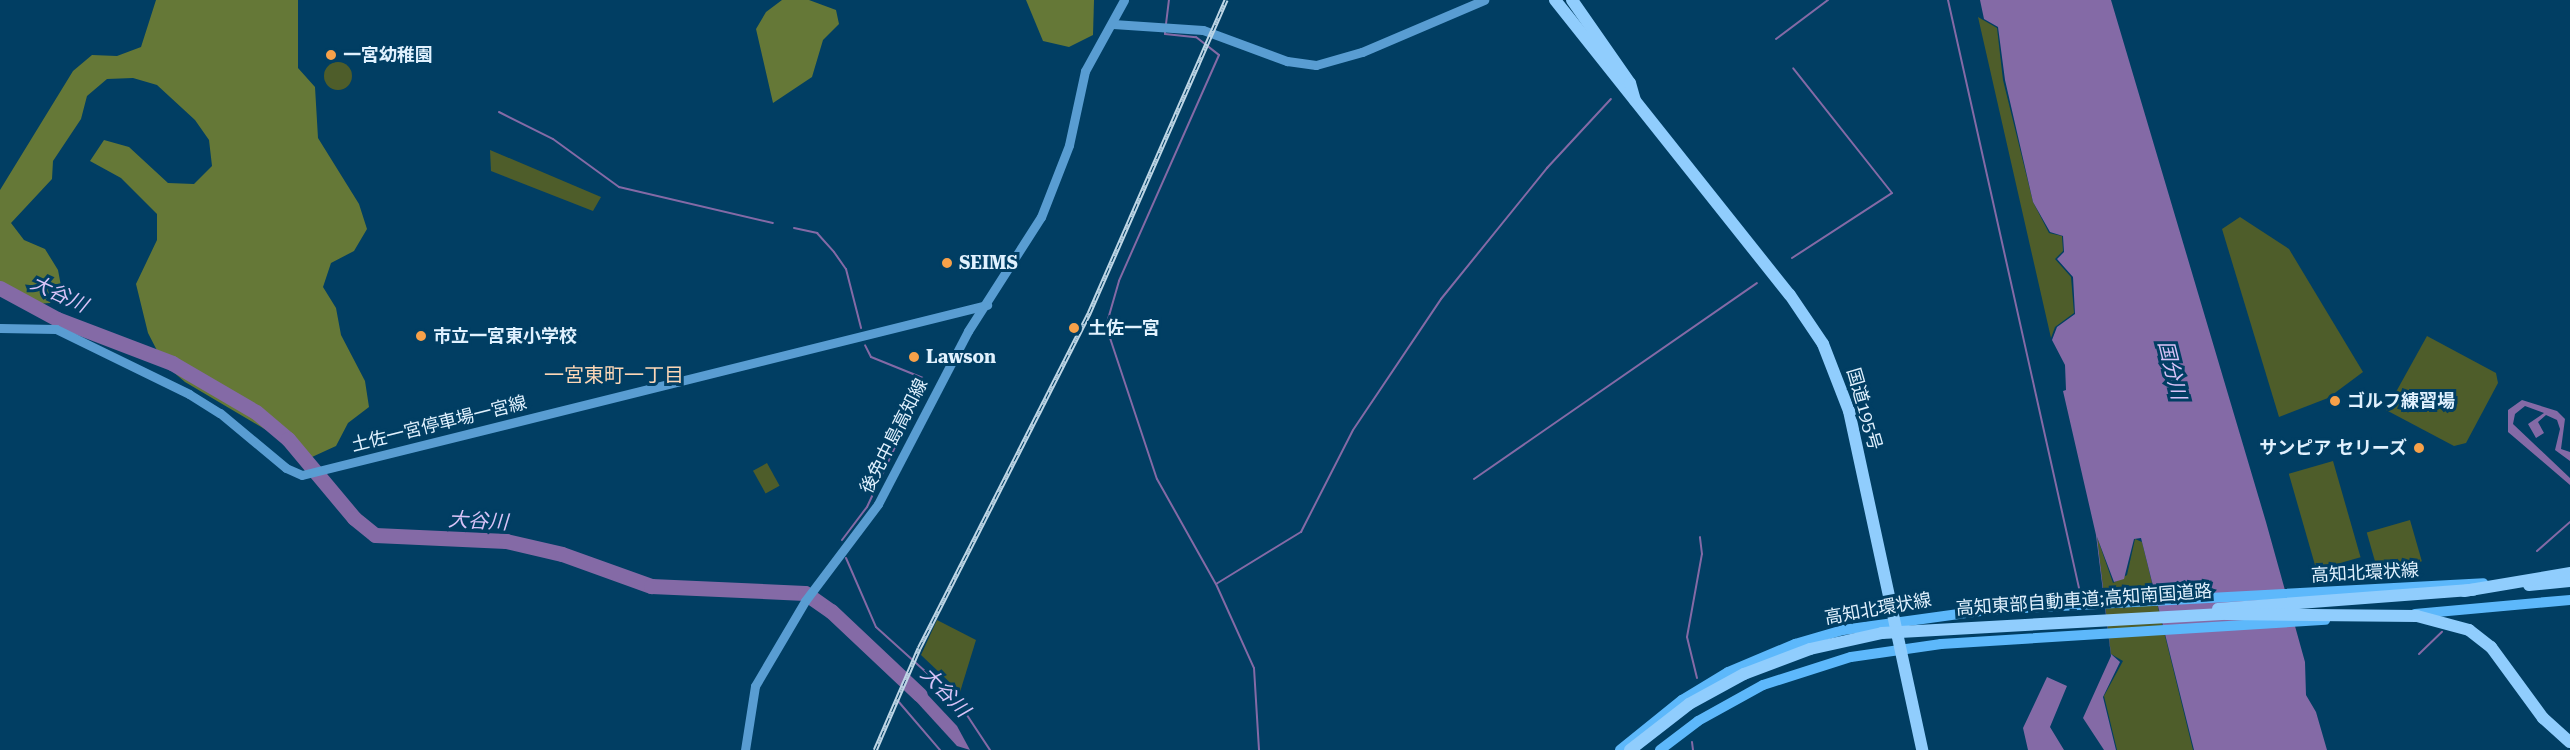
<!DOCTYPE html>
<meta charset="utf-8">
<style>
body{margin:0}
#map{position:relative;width:2570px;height:750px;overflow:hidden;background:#013e63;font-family:"Roboto Serif","Noto Sans JP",serif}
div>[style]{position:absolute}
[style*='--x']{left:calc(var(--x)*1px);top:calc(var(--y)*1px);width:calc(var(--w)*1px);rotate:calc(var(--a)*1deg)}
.green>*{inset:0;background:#4e5d2a;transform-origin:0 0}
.round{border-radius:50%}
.forest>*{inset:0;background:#657837}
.water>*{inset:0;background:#846aa6}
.stream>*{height:2px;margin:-1px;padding:0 1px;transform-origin:1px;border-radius:1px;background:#846aa6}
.river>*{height:15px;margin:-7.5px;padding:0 7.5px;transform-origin:7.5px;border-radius:7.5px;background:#846aa6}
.secondary>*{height:9px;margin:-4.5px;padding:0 4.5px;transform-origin:4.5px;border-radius:4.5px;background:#599dd2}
.primary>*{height:10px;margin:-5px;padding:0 5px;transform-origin:5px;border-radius:5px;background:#5db8fb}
.highway>*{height:12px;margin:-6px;padding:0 6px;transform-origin:6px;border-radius:6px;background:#90cdfd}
.rail>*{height:4.5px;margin-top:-2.25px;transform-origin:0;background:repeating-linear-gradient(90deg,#013e63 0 7px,#bed6e6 0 14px);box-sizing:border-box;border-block:2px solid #bed6e6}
.highway-bridge>*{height:12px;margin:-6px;padding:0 6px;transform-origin:6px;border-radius:6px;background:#90cdfd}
.dots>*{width:16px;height:16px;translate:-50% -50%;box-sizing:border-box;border:3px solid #013e63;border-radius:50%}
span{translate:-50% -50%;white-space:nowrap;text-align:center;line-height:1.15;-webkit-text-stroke:6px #013e63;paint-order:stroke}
.poi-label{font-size:18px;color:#e0f1fe;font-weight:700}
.left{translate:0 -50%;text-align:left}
.right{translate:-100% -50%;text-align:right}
.street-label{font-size:18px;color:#e0f1fe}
.water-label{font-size:20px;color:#d8c3f7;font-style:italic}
.neighbourhood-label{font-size:20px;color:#fcd6b6}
</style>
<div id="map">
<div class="green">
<i style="clip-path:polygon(1978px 17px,1997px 28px,2003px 80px,2033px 202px,2049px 233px,2062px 236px,2063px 251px,2055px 259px,2071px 277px,2074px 313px,2055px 327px,2051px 338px)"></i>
<i class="round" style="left:324px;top:62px;width:28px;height:28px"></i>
<i style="clip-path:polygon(490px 150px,601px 197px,593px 211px,491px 171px)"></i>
<i style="clip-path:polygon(2240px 217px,2289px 249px,2363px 372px,2328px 398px,2279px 417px,2222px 229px)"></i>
<i style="clip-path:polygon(2427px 336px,2496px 373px,2498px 383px,2466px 443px,2454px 446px,2386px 410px)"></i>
<i style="left:2333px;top:461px;width:100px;height:46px;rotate:74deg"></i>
<i style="left:767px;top:463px;width:26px;height:16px;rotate:61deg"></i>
<i style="left:2410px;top:520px;width:43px;height:45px;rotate:74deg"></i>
<i style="clip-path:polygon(2097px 537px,2113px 583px,2127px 575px,2135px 539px,2142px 542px,2193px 750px,2117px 750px,2104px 696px,2123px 661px,2111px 654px)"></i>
<i style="clip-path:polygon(937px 620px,976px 640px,960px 692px,921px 655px)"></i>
</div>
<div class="forest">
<i style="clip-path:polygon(156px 0,298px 0,298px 68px,315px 87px,318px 138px,359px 204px,367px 229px,354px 251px,331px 263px,323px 287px,336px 308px,341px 335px,365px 381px,369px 407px,348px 423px,336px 446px,312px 457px,185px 382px,164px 364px,148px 333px,136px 284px,157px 240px,157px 214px,121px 178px,90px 161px,104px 140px,129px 147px,168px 183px,194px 184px,212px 166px,209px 140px,195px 120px,157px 85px,133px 78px,107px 79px,87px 96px,81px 119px,53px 161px,52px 179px,11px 223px,24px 240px,45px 249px,58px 270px,61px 286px,50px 303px,24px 305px,0 296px,0 190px,73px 71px,92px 55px,117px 56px,141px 47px)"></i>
<i style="clip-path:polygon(782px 0,809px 0,836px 10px,839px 24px,823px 40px,812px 77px,773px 103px,756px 29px,766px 12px)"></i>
<i style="clip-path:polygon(1026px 0,1094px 0,1093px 35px,1069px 47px,1043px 41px)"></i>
</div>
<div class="water">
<i style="clip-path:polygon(1980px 0,2111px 0,2266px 522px,2305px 662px,2306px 695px,2316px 712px,2327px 750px,2194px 750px,2141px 538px,2134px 539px,2124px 579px,2114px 582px,2097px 537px,2111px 654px,2120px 662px,2103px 697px,2116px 750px,2104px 750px,2083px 718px,2111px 656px,2096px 535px,2063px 391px,2066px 390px,2065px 365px,2052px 340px,2057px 327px,2075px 314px,2073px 277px,2057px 259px,2064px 252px,2063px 236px,2050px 232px,2033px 202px,2005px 80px,1998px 27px,1984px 19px)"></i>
<i style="clip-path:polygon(2522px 400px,2557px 411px,2565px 419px,2561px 449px,2570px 452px,2570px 461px,2555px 450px,2560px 429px,2557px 420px,2546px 415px,2538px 422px,2544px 433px,2536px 438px,2528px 424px,2544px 413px,2525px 406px,2515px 414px,2513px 424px,2570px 478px,2570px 485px,2508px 432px,2508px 410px)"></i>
<i style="clip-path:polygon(910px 676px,957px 726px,970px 750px,957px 746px,904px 688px)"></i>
<i style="clip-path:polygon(2047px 677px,2067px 686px,2050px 727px,2064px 750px,2028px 750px,2023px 728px)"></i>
</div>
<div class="stream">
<i style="--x:1948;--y:0;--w:602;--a:77.44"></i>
<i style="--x:1166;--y:24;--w:24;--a:-83"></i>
<i style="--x:1165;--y:30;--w:4;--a:90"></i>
<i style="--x:1165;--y:34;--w:31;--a:6"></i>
<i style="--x:1196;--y:37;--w:29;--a:38"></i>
<i style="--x:1219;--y:55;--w:247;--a:113.9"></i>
<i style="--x:1119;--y:281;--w:47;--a:106.1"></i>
<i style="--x:1106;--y:326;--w:161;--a:71.6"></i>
<i style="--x:1157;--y:479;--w:120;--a:60.7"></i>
<i style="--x:1216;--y:584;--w:92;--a:65.7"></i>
<i style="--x:1254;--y:668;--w:82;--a:86.5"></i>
<i style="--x:1776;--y:39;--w:65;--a:-36.9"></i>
<i style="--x:499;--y:112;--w:60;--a:26.6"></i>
<i style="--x:553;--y:139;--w:82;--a:36"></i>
<i style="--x:619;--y:187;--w:158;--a:13.2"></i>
<i style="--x:794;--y:228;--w:24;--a:12"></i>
<i style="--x:817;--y:233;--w:25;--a:48"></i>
<i style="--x:834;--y:252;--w:21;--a:55"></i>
<i style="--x:846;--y:269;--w:61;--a:75.7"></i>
<i style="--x:1792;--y:258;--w:119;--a:-33"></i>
<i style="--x:1892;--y:193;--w:159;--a:-128.4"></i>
<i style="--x:1474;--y:479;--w:344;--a:-34.7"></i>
<i style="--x:842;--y:540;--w:41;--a:-52.9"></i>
<i style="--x:867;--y:507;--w:137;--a:-64.9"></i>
<i style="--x:925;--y:383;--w:5;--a:-112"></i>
<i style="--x:923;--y:378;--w:56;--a:-158"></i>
<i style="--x:871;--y:357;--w:13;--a:-117"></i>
<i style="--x:2537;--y:551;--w:44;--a:-41.3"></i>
<i style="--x:846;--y:558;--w:75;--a:66.5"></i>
<i style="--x:876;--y:627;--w:109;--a:42"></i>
<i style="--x:957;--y:700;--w:60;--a:56.6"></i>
<i style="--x:1216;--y:584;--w:100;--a:-31.5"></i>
<i style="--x:1301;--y:532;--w:114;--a:-63"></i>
<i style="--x:1353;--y:430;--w:158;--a:-56.1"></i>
<i style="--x:1441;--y:299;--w:169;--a:-51"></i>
<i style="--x:1547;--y:168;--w:94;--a:-47.2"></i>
<i style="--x:2419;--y:654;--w:32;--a:-44"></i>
<i style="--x:1697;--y:678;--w:42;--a:-103.7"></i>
<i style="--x:1687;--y:637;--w:84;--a:-79.8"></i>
<i style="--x:1702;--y:554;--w:17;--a:-97"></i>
<i style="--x:898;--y:701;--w:65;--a:49.4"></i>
<i style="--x:1692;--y:742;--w:8;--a:83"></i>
</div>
<div class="river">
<i style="--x:0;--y:288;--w:65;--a:28.5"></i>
<i style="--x:57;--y:319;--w:123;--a:20.9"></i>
<i style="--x:172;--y:363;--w:97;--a:30.3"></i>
<i style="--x:256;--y:412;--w:42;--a:40.2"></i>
<i style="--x:288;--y:439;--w:103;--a:50.1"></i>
<i style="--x:354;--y:518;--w:27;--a:39"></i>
<i style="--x:375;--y:535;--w:131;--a:2.6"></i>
<i style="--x:506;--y:541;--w:57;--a:13.1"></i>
<i style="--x:562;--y:554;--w:95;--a:19.8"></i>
<i style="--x:651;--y:586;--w:154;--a:2.6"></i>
<i style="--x:805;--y:593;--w:32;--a:35"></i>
<i style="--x:831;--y:611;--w:122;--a:43.3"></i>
</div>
<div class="secondary">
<i style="--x:1113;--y:24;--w:90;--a:3.8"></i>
<i style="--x:1203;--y:30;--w:90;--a:20.3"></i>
<i style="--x:1287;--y:61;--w:29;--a:8"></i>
<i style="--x:1316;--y:65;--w:48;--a:-15.8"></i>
<i style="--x:1362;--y:52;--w:133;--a:-23.1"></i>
<i style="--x:0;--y:328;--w:56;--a:1"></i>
<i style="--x:56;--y:329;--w:148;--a:26"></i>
<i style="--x:189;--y:394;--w:36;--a:32"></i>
<i style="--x:220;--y:413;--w:86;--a:39.8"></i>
<i style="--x:286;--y:468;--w:17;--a:24"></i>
<i style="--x:302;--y:475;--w:706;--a:-13.94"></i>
<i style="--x:745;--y:750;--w:65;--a:-81.1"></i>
<i style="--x:755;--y:686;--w:99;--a:-59.5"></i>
<i style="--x:805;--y:601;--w:121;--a:-53"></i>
<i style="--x:878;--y:504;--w:195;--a:-62.5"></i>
<i style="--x:968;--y:331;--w:135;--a:-57.4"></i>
<i style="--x:1041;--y:217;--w:77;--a:-68.7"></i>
<i style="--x:1069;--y:145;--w:76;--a:-77.8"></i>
<i style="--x:1085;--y:71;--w:81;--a:-61.2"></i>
</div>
<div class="primary">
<i style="--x:2415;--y:614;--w:156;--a:-5.2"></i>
<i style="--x:1620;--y:750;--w:80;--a:-38.9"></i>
<i style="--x:1682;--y:700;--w:54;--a:-31.3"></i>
<i style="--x:1728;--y:672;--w:73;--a:-22.7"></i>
<i style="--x:1795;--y:644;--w:50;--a:-16.3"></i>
<i style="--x:1843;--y:630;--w:146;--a:-7.9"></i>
<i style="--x:1988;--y:610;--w:496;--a:-3.1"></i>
<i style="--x:1660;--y:750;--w:48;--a:-37.3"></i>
<i style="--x:1698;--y:721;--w:74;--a:-29"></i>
<i style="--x:1763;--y:685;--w:92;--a:-17.7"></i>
<i style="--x:1851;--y:657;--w:91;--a:-8.2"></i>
<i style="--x:1941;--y:644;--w:385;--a:-3.6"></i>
</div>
<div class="highway">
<i style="--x:1555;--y:0;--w:377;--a:51.5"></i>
<i style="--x:1790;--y:295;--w:59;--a:56"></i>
<i style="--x:1823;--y:344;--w:72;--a:68.8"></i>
<i style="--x:1849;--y:411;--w:347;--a:77.8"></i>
<i style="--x:1572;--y:0;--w:101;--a:55.1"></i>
<i style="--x:1630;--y:83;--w:18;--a:74"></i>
<i style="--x:2529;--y:585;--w:41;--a:-5.6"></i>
<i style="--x:2218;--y:609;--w:256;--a:-4.3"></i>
<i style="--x:2469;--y:630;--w:28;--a:38"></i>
<i style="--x:2491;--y:647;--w:88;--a:53.8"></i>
<i style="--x:2543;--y:718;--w:36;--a:42"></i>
</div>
<div class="rail">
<i style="--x:875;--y:750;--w:111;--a:-66.7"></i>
<i style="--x:919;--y:648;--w:376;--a:-63.1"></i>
<i style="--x:1089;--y:313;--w:342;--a:-66.4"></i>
</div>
<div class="highway-bridge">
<i style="--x:2464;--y:591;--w:108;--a:-9.6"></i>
<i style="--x:1630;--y:750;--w:75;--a:-37.9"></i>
<i style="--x:1689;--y:704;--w:63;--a:-28.6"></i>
<i style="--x:1744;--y:674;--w:71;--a:-20.7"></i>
<i style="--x:1810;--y:649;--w:74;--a:-12.5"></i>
<i style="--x:1882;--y:633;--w:345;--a:-3.2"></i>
<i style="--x:2226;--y:614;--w:191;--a:0.6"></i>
<i style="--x:2417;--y:616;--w:54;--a:15.1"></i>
</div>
<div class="dots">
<i style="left:331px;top:55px;background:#f7a149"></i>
<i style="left:947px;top:263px;background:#f7a149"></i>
<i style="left:1074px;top:328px;background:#f7a149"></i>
<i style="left:421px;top:336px;background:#f7a149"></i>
<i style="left:914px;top:357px;background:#f7a149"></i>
<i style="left:2335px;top:401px;background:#f7a149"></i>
<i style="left:2419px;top:448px;background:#f7a149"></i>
</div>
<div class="poi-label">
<span class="left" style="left:343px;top:55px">一宮幼稚園</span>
<span class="left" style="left:959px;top:263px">SEIMS</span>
<span class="left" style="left:1088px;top:328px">土佐一宮</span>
<span class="left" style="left:433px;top:336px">市立一宮東小学校</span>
<span class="left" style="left:926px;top:357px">Lawson</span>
<span class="left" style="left:2347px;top:401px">ゴルフ練習場</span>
<span class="right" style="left:2407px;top:448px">サンピア セリーズ</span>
</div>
<div class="street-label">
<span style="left:1864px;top:409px;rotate:74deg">国道195号</span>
<span style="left:439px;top:424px;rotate:-14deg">土佐一宮停車場一宮線</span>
<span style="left:894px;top:436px;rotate:-63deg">後免中島高知線</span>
<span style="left:2365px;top:573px;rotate:-3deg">高知北環状線</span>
<span style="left:2084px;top:600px;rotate:-4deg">高知東部自動車道;高知南国道路</span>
<span style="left:1878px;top:609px;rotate:-10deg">高知北環状線</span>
</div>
<div class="water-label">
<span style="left:59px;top:294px;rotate:25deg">大谷川</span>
<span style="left:2172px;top:370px;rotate:76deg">国分川</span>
<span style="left:478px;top:521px;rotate:3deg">大谷川</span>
<span style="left:945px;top:692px;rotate:46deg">大谷川</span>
</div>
<div class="neighbourhood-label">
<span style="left:614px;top:375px">一宮東町一丁目</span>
</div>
</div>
